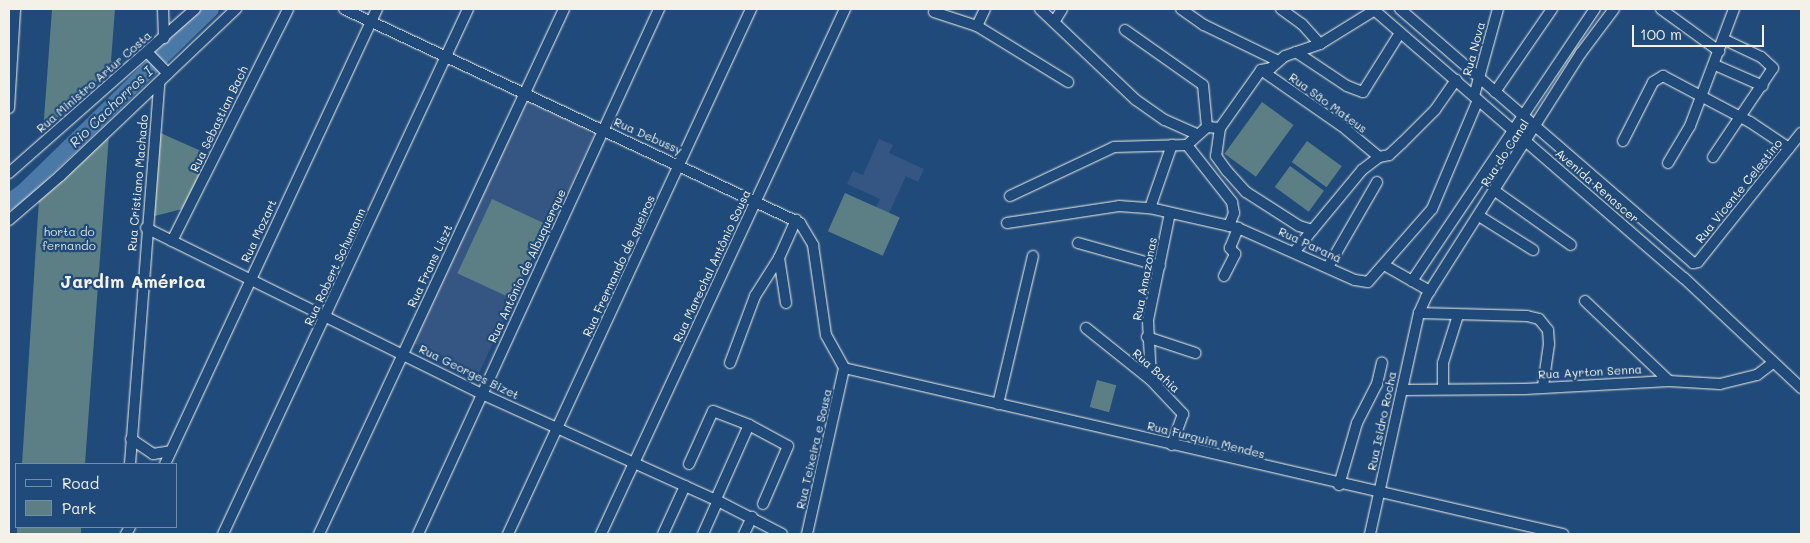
<!DOCTYPE html>
<meta charset="utf-8">
<style>
body{margin:0}
#map{position:relative;width:1810px;height:543px;overflow:hidden;background:#1f4a7a;font-family:Mali,sans-serif}
div>[style]{position:absolute}
[style*='--x']{left:calc(var(--x)*1px);top:calc(var(--y)*1px);width:calc(var(--w)*1px);rotate:calc(var(--a)*1deg)}
.built>*{inset:0;background:#355683}
.green>*{inset:0;background:#5b7f84;transform-origin:0 0}
.river>*{height:16px;margin:-8px;padding:0 8px;transform-origin:8px;border-radius:8px;background:#4b79a7}
.roads{filter:drop-shadow(0 0 1px #f4f1e8) drop-shadow(0 0 1px #f4f1e8)}
.minor>*{height:10px;margin:-5px;padding:0 5px;transform-origin:5px;border-radius:5px;background:#1f4a7a}
span{translate:-50% -50%;white-space:nowrap;text-align:center;line-height:1.15;-webkit-text-stroke:4.5px #1f4a7a;paint-order:stroke}
.street-label{font-size:12px;color:#f4f1e8}
.park-label{font-size:12px;color:#dde0d9}
.water-label{font-size:14px;color:#dbdfde;font-style:italic}
.district-label{font-size:18px;color:#f4f1e8;font-weight:700}
.frame{position:absolute;inset:0;border:10px solid #f4f1e8;pointer-events:none}
.legend{position:absolute;left:15px;top:463px;width:162px;height:65px;box-sizing:border-box;background:#1f4a7a;border:1px solid #748da6;margin:0;padding:6px 9px;list-style:none;font-size:15px;color:#f4f1e8}
.legend li{display:flex;align-items:center;gap:10px;height:25px}
.legend b{width:25px;border:1px solid #748da6}
.scale{position:absolute;left:1632px;top:25px;width:132px;height:22px;box-sizing:border-box;border:2px solid #f4f1e8;border-top:0;padding-left:6px;font-size:15px;line-height:18px;white-space:nowrap;color:#f4f1e8;-webkit-text-stroke:4px #1f4a7a;paint-order:stroke}
</style>
<div id="map">
<div class="built">
<i style="clip-path:polygon(524px 98px,591px 129px,589px 133px,594px 136px,553px 223px,549px 222px,479px 373px,413px 343px)"></i>
<i style="clip-path:polygon(879px 139px,893px 145px,889px 153px,924px 169px,918px 182px,906px 176px,889px 213px,876px 207px,880px 199px,847px 184px,853px 171px,863px 175px)"></i>
</div>
<div class="green">
<i style="clip-path:polygon(52px 9px,115px 9px,111px 61px,118px 61px,43px 132px)"></i>
<i style="left:1262px;top:102px;width:39px;height:64px;rotate:36deg"></i>
<i style="clip-path:polygon(156px 131px,210px 155px,186px 208px,151px 217px)"></i>
<i style="clip-path:polygon(109px 134px,85px 464px,22px 464px,39px 199px)"></i>
<i style="left:1307px;top:141px;width:43px;height:26px;rotate:36deg"></i>
<i style="left:1290px;top:166px;width:42px;height:26px;rotate:36deg"></i>
<i style="left:845px;top:193px;width:60px;height:42px;rotate:24deg"></i>
<i style="left:492px;top:199px;width:61px;height:82px;rotate:25deg"></i>
<i style="left:1097px;top:380px;width:20px;height:28px;rotate:15deg"></i>
<i style="left:17px;top:527px;width:64px;height:7px"></i>
</div>
<div class="river">
<i style="--x:9;--y:202;--w:17;--a:-36"></i>
<i style="--x:23;--y:192;--w:262;--a:-44.2"></i>
</div>
<div class="roads">
<div class="minor">
<i style="--x:163;--y:9;--w:29;--a:88"></i>
<i style="--x:344;--y:9;--w:504;--a:25.14"></i>
<i style="--x:800;--y:223;--w:26;--a:59"></i>
<i style="--x:813;--y:245;--w:91;--a:81.8"></i>
<i style="--x:826;--y:335;--w:38;--a:61"></i>
<i style="--x:985;--y:9;--w:19;--a:115"></i>
<i style="--x:977;--y:26;--w:107;--a:31.6"></i>
<i style="--x:1040;--y:9;--w:132;--a:43.5"></i>
<i style="--x:1136;--y:100;--w:35;--a:35"></i>
<i style="--x:1165;--y:120;--w:34;--a:24"></i>
<i style="--x:1181;--y:9;--w:28;--a:35"></i>
<i style="--x:1204;--y:25;--w:82;--a:25.9"></i>
<i style="--x:1281;--y:9;--w:26;--a:36"></i>
<i style="--x:1302;--y:24;--w:27;--a:48"></i>
<i style="--x:1373;--y:9;--w:411;--a:40.9"></i>
<i style="--x:1684;--y:278;--w:161;--a:43.2"></i>
<i style="--x:1400;--y:9;--w:388;--a:40.9"></i>
<i style="--x:1693;--y:263;--w:5;--a:-11"></i>
<i style="--x:1698;--y:262;--w:165;--a:-51.4"></i>
<i style="--x:1661;--y:9;--w:72;--a:35.9"></i>
<i style="--x:934;--y:12;--w:45;--a:18"></i>
<i style="--x:1054;--y:22;--w:15;--a:-58"></i>
<i style="--x:1125;--y:30;--w:95;--a:35.2"></i>
<i style="--x:1203;--y:85;--w:42;--a:84.6"></i>
<i style="--x:147;--y:52;--w:30;--a:46"></i>
<i style="--x:1296;--y:52;--w:61;--a:33.7"></i>
<i style="--x:1347;--y:86;--w:17;--a:21"></i>
<i style="--x:1363;--y:92;--w:70;--a:-57.9"></i>
<i style="--x:1715;--y:65;--w:52;--a:23.6"></i>
<i style="--x:1261;--y:70;--w:98;--a:34.7"></i>
<i style="--x:1342;--y:126;--w:48;--a:40"></i>
<i style="--x:1495;--y:92;--w:101;--a:-55.5"></i>
<i style="--x:1474;--y:96;--w:90;--a:-74.6"></i>
<i style="--x:9;--y:108;--w:99;--a:-86.5"></i>
<i style="--x:1220;--y:128;--w:28;--a:98"></i>
<i style="--x:1216;--y:156;--w:19;--a:54"></i>
<i style="--x:1227;--y:171;--w:28;--a:48"></i>
<i style="--x:1246;--y:192;--w:63;--a:32.7"></i>
<i style="--x:1299;--y:226;--w:14;--a:17"></i>
<i style="--x:1623;--y:141;--w:66;--a:-63"></i>
<i style="--x:1653;--y:82;--w:12;--a:-31"></i>
<i style="--x:1663;--y:76;--w:98;--a:27.9"></i>
<i style="--x:1750;--y:122;--w:47;--a:33.7"></i>
<i style="--x:1187;--y:145;--w:27;--a:-42"></i>
<i style="--x:1207;--y:127;--w:13;--a:4"></i>
<i style="--x:1220;--y:128;--w:71;--a:-54.7"></i>
<i style="--x:1261;--y:70;--w:10;--a:-11"></i>
<i style="--x:1271;--y:68;--w:18;--a:-41"></i>
<i style="--x:1285;--y:56;--w:37;--a:-19"></i>
<i style="--x:1320;--y:44;--w:65;--a:-31.7"></i>
<i style="--x:1187;--y:145;--w:73;--a:51.7"></i>
<i style="--x:1232;--y:202;--w:11;--a:80"></i>
<i style="--x:1234;--y:213;--w:14;--a:111"></i>
<i style="--x:1713;--y:157;--w:107;--a:-56"></i>
<i style="--x:1773;--y:68;--w:16;--a:-137"></i>
<i style="--x:1761;--y:57;--w:42;--a:-154.7"></i>
<i style="--x:1668;--y:163;--w:43;--a:-59.3"></i>
<i style="--x:1690;--y:126;--w:125;--a:-69.4"></i>
<i style="--x:9;--y:173;--w:248;--a:-41.4"></i>
<i style="--x:1495;--y:191;--w:93;--a:35.4"></i>
<i style="--x:1010;--y:196;--w:115;--a:-25.2"></i>
<i style="--x:1114;--y:147;--w:73;--a:-1.6"></i>
<i style="--x:1150;--y:208;--w:67;--a:-70.8"></i>
<i style="--x:1479;--y:216;--w:64;--a:32.2"></i>
<i style="--x:9;--y:220;--w:67;--a:-40.8"></i>
<i style="--x:60;--y:176;--w:243;--a:-43.5"></i>
<i style="--x:1007;--y:223;--w:113;--a:-8.6"></i>
<i style="--x:1119;--y:206;--w:31;--a:4"></i>
<i style="--x:1150;--y:208;--w:90;--a:12.8"></i>
<i style="--x:1238;--y:228;--w:128;--a:24"></i>
<i style="--x:1355;--y:280;--w:13;--a:9"></i>
<i style="--x:1368;--y:282;--w:97;--a:-48.8"></i>
<i style="--x:1432;--y:209;--w:118;--a:-67.1"></i>
<i style="--x:146;--y:228;--w:375;--a:26.3"></i>
<i style="--x:482;--y:394;--w:259;--a:24.4"></i>
<i style="--x:718;--y:501;--w:72;--a:27.3"></i>
<i style="--x:172;--y:241;--w:259;--a:-63.4"></i>
<i style="--x:1078;--y:243;--w:85;--a:15.7"></i>
<i style="--x:1295;--y:251;--w:105;--a:-50.4"></i>
<i style="--x:1362;--y:170;--w:21;--a:-37"></i>
<i style="--x:1379;--y:157;--w:10;--a:-11"></i>
<i style="--x:1389;--y:155;--w:18;--a:-43"></i>
<i style="--x:1402;--y:143;--w:47;--a:-45"></i>
<i style="--x:1435;--y:110;--w:37;--a:-55"></i>
<i style="--x:1384;--y:265;--w:53;--a:29.5"></i>
<i style="--x:1328;--y:267;--w:98;--a:-60"></i>
<i style="--x:1224;--y:276;--w:25;--a:-63"></i>
<i style="--x:1235;--y:254;--w:8;--a:-130"></i>
<i style="--x:1230;--y:248;--w:22;--a:-68"></i>
<i style="--x:1412;--y:281;--w:328;--a:-56.1"></i>
<i style="--x:1585;--y:301;--w:116;--a:43.6"></i>
<i style="--x:786;--y:303;--w:46;--a:-98.8"></i>
<i style="--x:779;--y:258;--w:42;--a:-65.9"></i>
<i style="--x:1419;--y:313;--w:108;--a:1.6"></i>
<i style="--x:1527;--y:316;--w:12;--a:14"></i>
<i style="--x:1539;--y:319;--w:14;--a:51"></i>
<i style="--x:1548;--y:330;--w:14;--a:86"></i>
<i style="--x:1549;--y:344;--w:42;--a:98.1"></i>
<i style="--x:1086;--y:328;--w:83;--a:38.7"></i>
<i style="--x:1151;--y:380;--w:47;--a:46.7"></i>
<i style="--x:1183;--y:414;--w:33;--a:110"></i>
<i style="--x:1147;--y:337;--w:51;--a:18.4"></i>
<i style="--x:730;--y:363;--w:72;--a:-69.5"></i>
<i style="--x:755;--y:296;--w:45;--a:-57.7"></i>
<i style="--x:844;--y:368;--w:738;--a:13"></i>
<i style="--x:1151;--y:380;--w:60;--a:-92.9"></i>
<i style="--x:1148;--y:320;--w:109;--a:-78.4"></i>
<i style="--x:1443;--y:389;--w:26;--a:-90"></i>
<i style="--x:1443;--y:363;--w:50;--a:-72.6"></i>
<i style="--x:1402;--y:390;--w:123;--a:-0.5"></i>
<i style="--x:1525;--y:389;--w:144;--a:-3.2"></i>
<i style="--x:1669;--y:381;--w:51;--a:3.4"></i>
<i style="--x:1720;--y:384;--w:38;--a:-14"></i>
<i style="--x:1757;--y:375;--w:21;--a:-37"></i>
<i style="--x:998;--y:404;--w:152;--a:-76.7"></i>
<i style="--x:131;--y:439;--w:27;--a:34"></i>
<i style="--x:153;--y:454;--w:18;--a:-9"></i>
<i style="--x:130;--y:464;--w:382;--a:-85.6"></i>
<i style="--x:165;--y:464;--w:502;--a:-65.02"></i>
<i style="--x:689;--y:464;--w:58;--a:-65.6"></i>
<i style="--x:713;--y:411;--w:39;--a:21"></i>
<i style="--x:1339;--y:485;--w:65;--a:-73.8"></i>
<i style="--x:1357;--y:423;--w:44;--a:-62.9"></i>
<i style="--x:1377;--y:384;--w:22;--a:-77"></i>
<i style="--x:716;--y:499;--w:81;--a:-66"></i>
<i style="--x:749;--y:425;--w:44;--a:28.3"></i>
<i style="--x:788;--y:446;--w:63;--a:113.3"></i>
<i style="--x:126;--y:534;--w:8;--a:-60"></i>
<i style="--x:223;--y:534;--w:579;--a:-64.98"></i>
<i style="--x:319;--y:534;--w:579;--a:-64.98"></i>
<i style="--x:418;--y:534;--w:578;--a:-65.34"></i>
<i style="--x:508;--y:534;--w:579;--a:-65.16"></i>
<i style="--x:601;--y:534;--w:579;--a:-65.07"></i>
<i style="--x:663;--y:534;--w:53;--a:-65.4"></i>
<i style="--x:703;--y:534;--w:36;--a:-66"></i>
<i style="--x:744;--y:534;--w:19;--a:-65"></i>
<i style="--x:807;--y:534;--w:170;--a:-77.4"></i>
<i style="--x:1370;--y:534;--w:226;--a:-77.5"></i>
<i style="--x:1419;--y:313;--w:17;--a:-66"></i>
<i style="--x:1426;--y:297;--w:289;--a:-57.6"></i>
<i style="--x:1581;--y:53;--w:55;--a:-53.1"></i>
</div>
</div>
<div class="street-label">
<span style="left:1474px;top:49px;rotate:-75deg">Rua Nova</span>
<span style="left:94px;top:82px;rotate:-41deg">Rua Ministro Artur Costa</span>
<span style="left:1328px;top:103px;rotate:36deg">Rua São Mateus</span>
<span style="left:219px;top:119px;rotate:-64deg">Rua Sebastian Bach</span>
<span style="left:648px;top:136px;rotate:24deg">Rua Debussy</span>
<span style="left:1505px;top:153px;rotate:-57deg">Rua do Canal</span>
<span style="left:138px;top:183px;rotate:-85deg">Rua Cristiano Machado</span>
<span style="left:1597px;top:186px;rotate:41deg">Avenida Renascer</span>
<span style="left:1739px;top:191px;rotate:-51deg">Rua Vicente Celestino</span>
<span style="left:259px;top:231px;rotate:-65deg">Rua Mozart</span>
<span style="left:1310px;top:245px;rotate:25deg">Rua Paraná</span>
<span style="left:430px;top:266px;rotate:-65deg">Rua Frans Liszt</span>
<span style="left:527px;top:266px;rotate:-65deg">Rua Antônio de Albuquerque</span>
<span style="left:619px;top:266px;rotate:-65deg">Rua Frernando de queiros</span>
<span style="left:712px;top:266px;rotate:-65deg">Rua Marechal Antônio Sousa</span>
<span style="left:335px;top:267px;rotate:-65deg">Rua Robert Schumann</span>
<span style="left:1145px;top:279px;rotate:-79deg">Rua Amazonas</span>
<span style="left:1156px;top:371px;rotate:42deg">Rua Bahia</span>
<span style="left:469px;top:372px;rotate:26deg">Rua Georges Bizet</span>
<span style="left:1590px;top:372px;rotate:-3deg">Rua Ayrton Senna</span>
<span style="left:1382px;top:421px;rotate:-78deg">Rua Isidro Rocha</span>
<span style="left:1206px;top:440px;rotate:14deg">Rua Furquim Mendes</span>
<span style="left:814px;top:449px;rotate:-77deg">Rua Teixeira e Sousa</span>
</div>
<div class="park-label">
<span style="left:69px;top:239px">horta do<br>fernando</span>
</div>
<div class="water-label">
<span style="left:111px;top:107px;rotate:-44deg">Rio Cachorros I</span>
</div>
<div class="district-label">
<span style="left:133px;top:281px">Jardim América</span>
</div>
<div class="frame"></div>
<ul class="legend">
<li><b style="height:6px;background:#1f4a7a"></b>Road</li>
<li><b style="height:14px;background:#5b7f84"></b>Park</li>
</ul>
<div class="scale">100 m</div>
</div>
